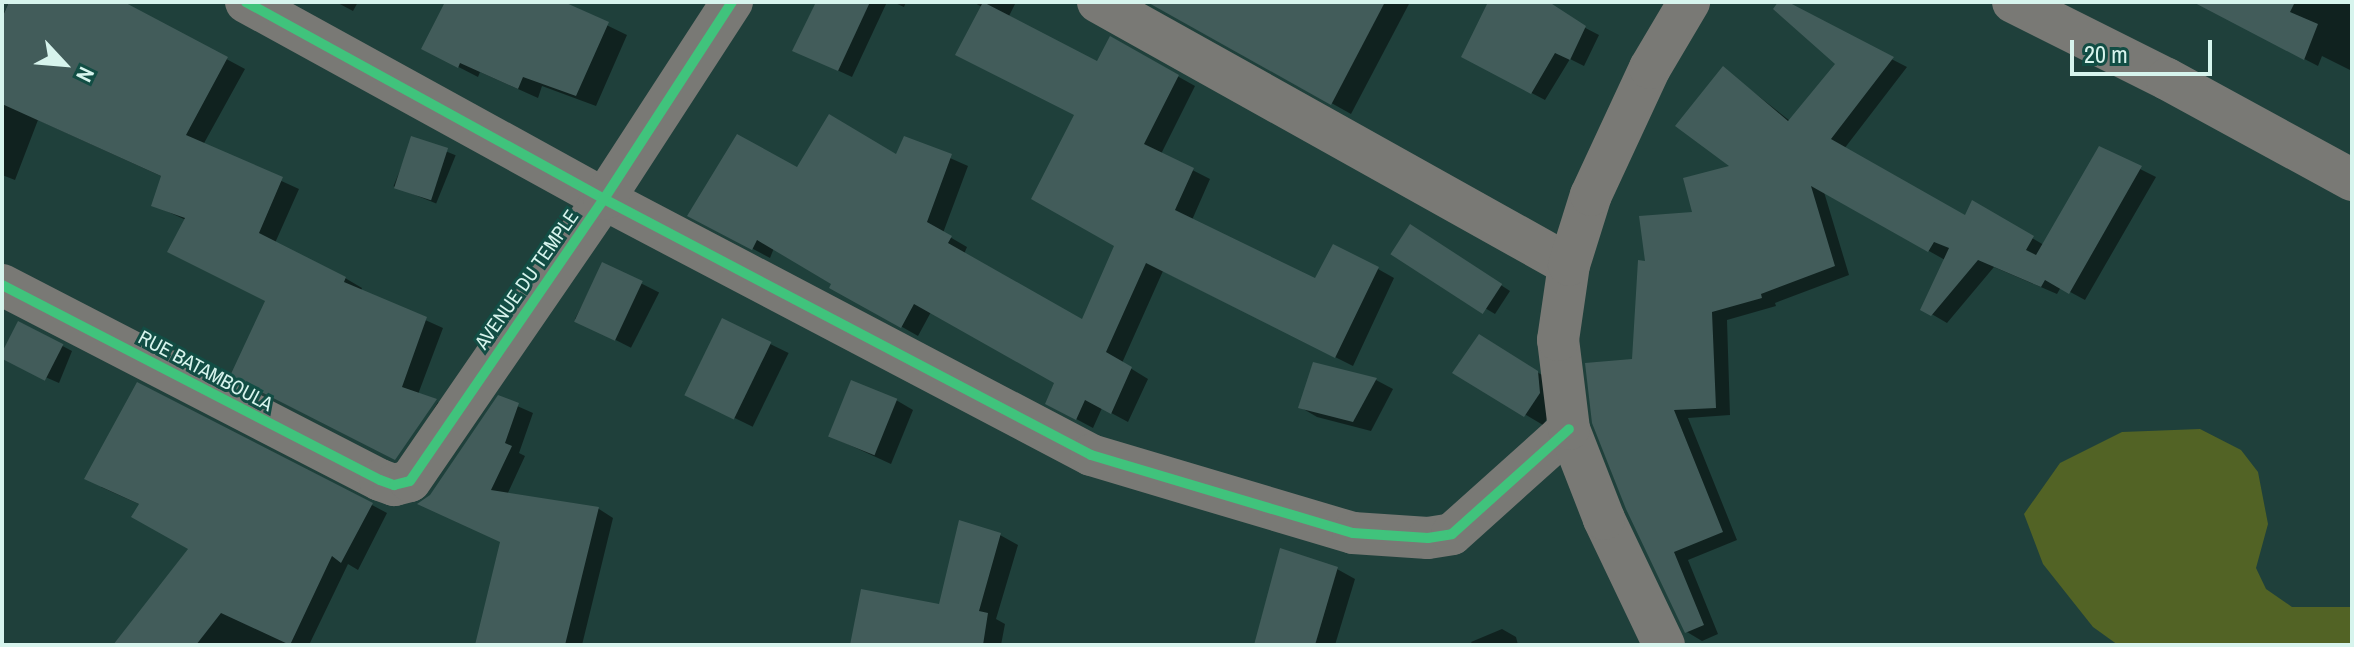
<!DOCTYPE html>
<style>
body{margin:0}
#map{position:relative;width:2354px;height:647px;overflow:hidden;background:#1f403b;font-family:"Archivo Narrow",sans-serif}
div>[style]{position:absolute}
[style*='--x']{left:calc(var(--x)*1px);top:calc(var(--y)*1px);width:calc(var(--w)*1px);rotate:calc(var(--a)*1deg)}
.green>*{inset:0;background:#526325}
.shadow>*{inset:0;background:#0007;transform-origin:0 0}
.building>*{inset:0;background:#425c5a;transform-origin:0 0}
.minor>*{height:42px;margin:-21px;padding:0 21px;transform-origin:21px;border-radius:21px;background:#797975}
.cycleway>*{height:10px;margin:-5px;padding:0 5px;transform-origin:5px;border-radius:5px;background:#40c37c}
span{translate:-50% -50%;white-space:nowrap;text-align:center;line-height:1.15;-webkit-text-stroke:6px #124d44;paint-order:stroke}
.street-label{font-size:20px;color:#d7f4ed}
.frame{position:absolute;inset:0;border:4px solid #d7f4ed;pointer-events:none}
.north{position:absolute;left:24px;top:24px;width:80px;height:80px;-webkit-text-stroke:6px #124d44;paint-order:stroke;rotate:116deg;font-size:22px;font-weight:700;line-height:32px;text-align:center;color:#d7f4ed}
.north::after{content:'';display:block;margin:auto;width:28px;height:36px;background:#d7f4ed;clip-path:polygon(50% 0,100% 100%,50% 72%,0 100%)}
.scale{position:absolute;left:2070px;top:40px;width:142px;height:36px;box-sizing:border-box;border:4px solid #d7f4ed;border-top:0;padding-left:10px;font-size:24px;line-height:28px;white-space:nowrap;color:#d7f4ed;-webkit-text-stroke:6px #124d44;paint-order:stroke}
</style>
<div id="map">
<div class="green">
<i style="clip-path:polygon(2200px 429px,2241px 450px,2258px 472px,2268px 524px,2256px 568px,2266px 589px,2292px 607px,2352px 607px,2352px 645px,2118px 645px,2093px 627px,2043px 564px,2024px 514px,2060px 463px,2122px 432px)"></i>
</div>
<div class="shadow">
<i style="clip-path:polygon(9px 2px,120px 2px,245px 69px,203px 145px,299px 189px,275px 243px,345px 278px,362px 288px,361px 291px,443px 328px,394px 458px,267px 301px,186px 220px,153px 205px,163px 177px,38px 120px,15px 180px,2px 175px,2px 17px)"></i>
<i style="clip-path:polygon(336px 2px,358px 2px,353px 11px)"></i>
<i style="clip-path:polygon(447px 2px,559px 2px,627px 35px,596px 106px,542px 86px,538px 98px,480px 72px,478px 77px,443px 59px)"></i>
<i style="clip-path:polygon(818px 2px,887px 2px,852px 77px,794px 50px)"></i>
<i style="clip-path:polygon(893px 2px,906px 2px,904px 7px)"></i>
<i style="clip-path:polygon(973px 2px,1016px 2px,1009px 16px,1098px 64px,1111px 39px,1195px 86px,1161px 154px,1210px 179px,1192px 220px,1316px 281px,1378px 269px,1394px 278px,1353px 366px,1163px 271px,1122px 363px,1148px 379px,1128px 422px,1102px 408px,1093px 428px,1065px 413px,1057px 382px,931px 312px,918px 336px,832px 287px,834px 284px,774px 248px,770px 258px,706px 224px,798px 170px,897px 157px,905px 138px,968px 166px,943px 233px,967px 247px,964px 254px,1083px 322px,1116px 245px,1076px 116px,982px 7px)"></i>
<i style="clip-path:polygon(1151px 2px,1410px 2px,1351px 114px)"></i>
<i style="clip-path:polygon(1490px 2px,1535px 2px,1599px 35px,1584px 66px,1570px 59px,1545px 100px,1477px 64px)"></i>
<i style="clip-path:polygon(1780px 2px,1907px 67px,1844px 149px,1965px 218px,1972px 203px,2044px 245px,2100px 149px,2156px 177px,2085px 300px,2061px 287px,2057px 294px,1994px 267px,1947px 323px,1923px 309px,1945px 260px,1824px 192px,1849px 275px,1775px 303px,1776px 306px,1727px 320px,1730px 415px,1688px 418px,1737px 540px,1688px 560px,1718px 634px,1702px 641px,1687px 632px,1634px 361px,1647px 264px,1733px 167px,1724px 69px,1790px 121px,1838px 64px)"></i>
<i style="clip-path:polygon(2233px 2px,2352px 2px,2352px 71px,2322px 56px,2318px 66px,2239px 25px)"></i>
<i style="left:413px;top:138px;width:46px;height:52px;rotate:22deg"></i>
<i style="clip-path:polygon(1419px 232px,1510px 291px,1495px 314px,1395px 255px)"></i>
<i style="left:603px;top:264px;width:63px;height:62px;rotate:27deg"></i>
<i style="left:723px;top:321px;width:73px;height:82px;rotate:26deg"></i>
<i style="clip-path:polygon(19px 323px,72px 351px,59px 383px,13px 363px)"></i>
<i style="clip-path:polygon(1496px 347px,1555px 383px,1557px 403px,1543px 425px,1455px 373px)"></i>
<i style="clip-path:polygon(1314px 365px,1376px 380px,1393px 389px,1371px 431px,1317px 417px,1300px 407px)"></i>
<i style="clip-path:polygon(499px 398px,533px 413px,519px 453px,525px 456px,507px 495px,599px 509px,613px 518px,582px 645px,477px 645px,501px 542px,431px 496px)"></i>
<i style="clip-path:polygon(896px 400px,913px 410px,891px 464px,830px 436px)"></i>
<i style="left:438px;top:402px;width:17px;height:70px;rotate:31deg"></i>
<i style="clip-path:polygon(101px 487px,372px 505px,387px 513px,358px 570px,348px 564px,309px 645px,142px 645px,191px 549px,141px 505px)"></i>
<i style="clip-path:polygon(1000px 535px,1018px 545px,996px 619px,1005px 624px,1001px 645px,852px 645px,941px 606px)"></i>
<i style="clip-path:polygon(1337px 569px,1355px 579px,1335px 645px,1256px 645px)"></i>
<i style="clip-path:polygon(1502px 629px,1516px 637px,1518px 645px,1473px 645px,1471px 642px)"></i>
</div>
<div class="building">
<i style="clip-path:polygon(9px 2px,124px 2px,228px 57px,186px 135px,283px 177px,259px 233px,346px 277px,344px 282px,427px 317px,402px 387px,437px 399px,395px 460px,230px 376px,265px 301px,167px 252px,185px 218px,151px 206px,161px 176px,2px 104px,2px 18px)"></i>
<i style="clip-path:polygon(445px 2px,564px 2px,609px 22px,576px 96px,523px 77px,518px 89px,460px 63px,458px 68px,421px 49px)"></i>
<i style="clip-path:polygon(816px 2px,870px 2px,838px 71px,792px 51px)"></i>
<i style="clip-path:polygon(983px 2px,1097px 61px,1110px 36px,1179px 75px,1144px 144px,1194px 168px,1175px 210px,1315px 278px,1333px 244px,1379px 267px,1335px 358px,1146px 263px,1106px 352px,1132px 367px,1111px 414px,1085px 400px,1076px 420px,1045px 404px,1054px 383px,914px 304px,901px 328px,829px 288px,831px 284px,757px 240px,752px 250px,687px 216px,737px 134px,797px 167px,829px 114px,896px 154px,904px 136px,952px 154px,927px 222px,952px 236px,948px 243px,1082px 319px,1114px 246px,1031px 199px,1074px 115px,955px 55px)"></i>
<i style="clip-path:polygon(1147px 2px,1385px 2px,1331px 105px)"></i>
<i style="clip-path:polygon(1488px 2px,1549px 2px,1586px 26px,1570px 60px,1555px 53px,1531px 94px,1461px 57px)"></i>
<i style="clip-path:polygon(1778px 2px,1788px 2px,1894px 57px,1831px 139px,1965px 215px,1972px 200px,2034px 236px,2026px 250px,2036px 255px,2099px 146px,2142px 166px,2069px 294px,2045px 280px,2041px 287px,1978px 260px,1931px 316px,1920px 310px,1949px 248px,1934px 242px,1928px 252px,1811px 186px,1835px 266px,1761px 294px,1762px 298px,1712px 312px,1716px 408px,1674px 410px,1723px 532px,1674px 552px,1704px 625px,1685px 633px,1626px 509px,1592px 423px,1585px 363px,1632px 359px,1638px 260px,1645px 261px,1639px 216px,1692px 212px,1683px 178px,1729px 166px,1675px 126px,1723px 66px,1788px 121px,1835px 64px,1773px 9px)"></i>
<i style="clip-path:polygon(2193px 2px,2295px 2px,2290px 12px,2318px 24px,2304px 60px)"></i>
<i style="left:411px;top:136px;width:39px;height:55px;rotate:18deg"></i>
<i style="left:1410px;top:224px;width:110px;height:36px;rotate:33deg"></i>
<i style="left:602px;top:262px;width:45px;height:66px;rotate:25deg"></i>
<i style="left:722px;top:318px;width:55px;height:86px;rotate:26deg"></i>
<i style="left:18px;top:321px;width:51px;height:41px;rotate:27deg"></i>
<i style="clip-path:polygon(1479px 334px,1538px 371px,1540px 393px,1524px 417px,1452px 373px)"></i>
<i style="clip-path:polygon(1313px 362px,1377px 378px,1353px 422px,1298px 408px)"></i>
<i style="left:851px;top:380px;width:50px;height:61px;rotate:22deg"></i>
<i style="clip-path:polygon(137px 382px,373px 503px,341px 563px,332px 556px,290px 645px,221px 613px,196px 645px,113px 645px,188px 549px,131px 517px,139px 504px,84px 479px)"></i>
<i style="clip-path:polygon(498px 395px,519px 403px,505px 443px,512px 446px,491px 490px,599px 507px,565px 645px,475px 645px,500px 542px,417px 504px,430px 495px)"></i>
<i style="clip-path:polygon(959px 520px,1001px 533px,979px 611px,988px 613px,983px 645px,850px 645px,861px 589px,939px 604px)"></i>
<i style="clip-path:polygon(1280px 548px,1338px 567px,1315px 645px,1254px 645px)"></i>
</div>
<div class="minor">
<i style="--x:246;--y:2;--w:409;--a:28.8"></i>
<i style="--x:604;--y:199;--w:550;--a:27.73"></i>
<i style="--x:1091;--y:455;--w:273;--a:16.6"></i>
<i style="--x:1353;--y:533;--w:75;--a:3.8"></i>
<i style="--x:1428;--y:538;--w:24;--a:-9"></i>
<i style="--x:1452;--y:534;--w:157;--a:-41.9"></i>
<i style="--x:1098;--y:2;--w:539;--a:29.18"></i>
<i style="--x:2013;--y:2;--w:172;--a:26.6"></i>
<i style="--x:2167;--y:79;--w:211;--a:28.6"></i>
<i style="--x:2;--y:285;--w:425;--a:27.3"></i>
<i style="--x:380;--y:480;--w:15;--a:20"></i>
<i style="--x:394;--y:485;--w:16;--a:-14"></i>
<i style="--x:410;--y:481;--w:342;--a:-55.5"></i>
<i style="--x:604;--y:199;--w:235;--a:-57"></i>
<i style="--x:1664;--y:645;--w:140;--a:-115.5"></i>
<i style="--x:1604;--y:519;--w:97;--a:-111.3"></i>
<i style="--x:1569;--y:429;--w:90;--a:-97"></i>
<i style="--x:1558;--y:340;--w:76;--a:-81.7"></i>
<i style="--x:1569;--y:265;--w:73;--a:-72.6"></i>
<i style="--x:1591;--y:195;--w:140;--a:-65.1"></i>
<i style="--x:1650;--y:68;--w:77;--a:-59.4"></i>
</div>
<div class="cycleway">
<i style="--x:246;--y:2;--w:409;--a:28.8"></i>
<i style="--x:604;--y:199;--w:550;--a:27.73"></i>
<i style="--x:1091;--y:455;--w:273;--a:16.6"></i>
<i style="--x:1353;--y:533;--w:75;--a:3.8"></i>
<i style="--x:1428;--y:538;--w:24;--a:-9"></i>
<i style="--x:1452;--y:534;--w:157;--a:-41.9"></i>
<i style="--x:2;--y:285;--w:425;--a:27.3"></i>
<i style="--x:380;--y:480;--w:15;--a:20"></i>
<i style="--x:394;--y:485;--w:16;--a:-14"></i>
<i style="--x:410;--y:481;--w:342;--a:-55.5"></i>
<i style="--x:604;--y:199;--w:235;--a:-57"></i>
</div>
<div class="street-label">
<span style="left:526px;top:279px;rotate:-55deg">AVENUE DU TEMPLE</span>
<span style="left:206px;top:370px;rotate:28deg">RUE BATAMBOULA</span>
</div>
<div class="frame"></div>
<div class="north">N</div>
<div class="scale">20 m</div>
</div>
